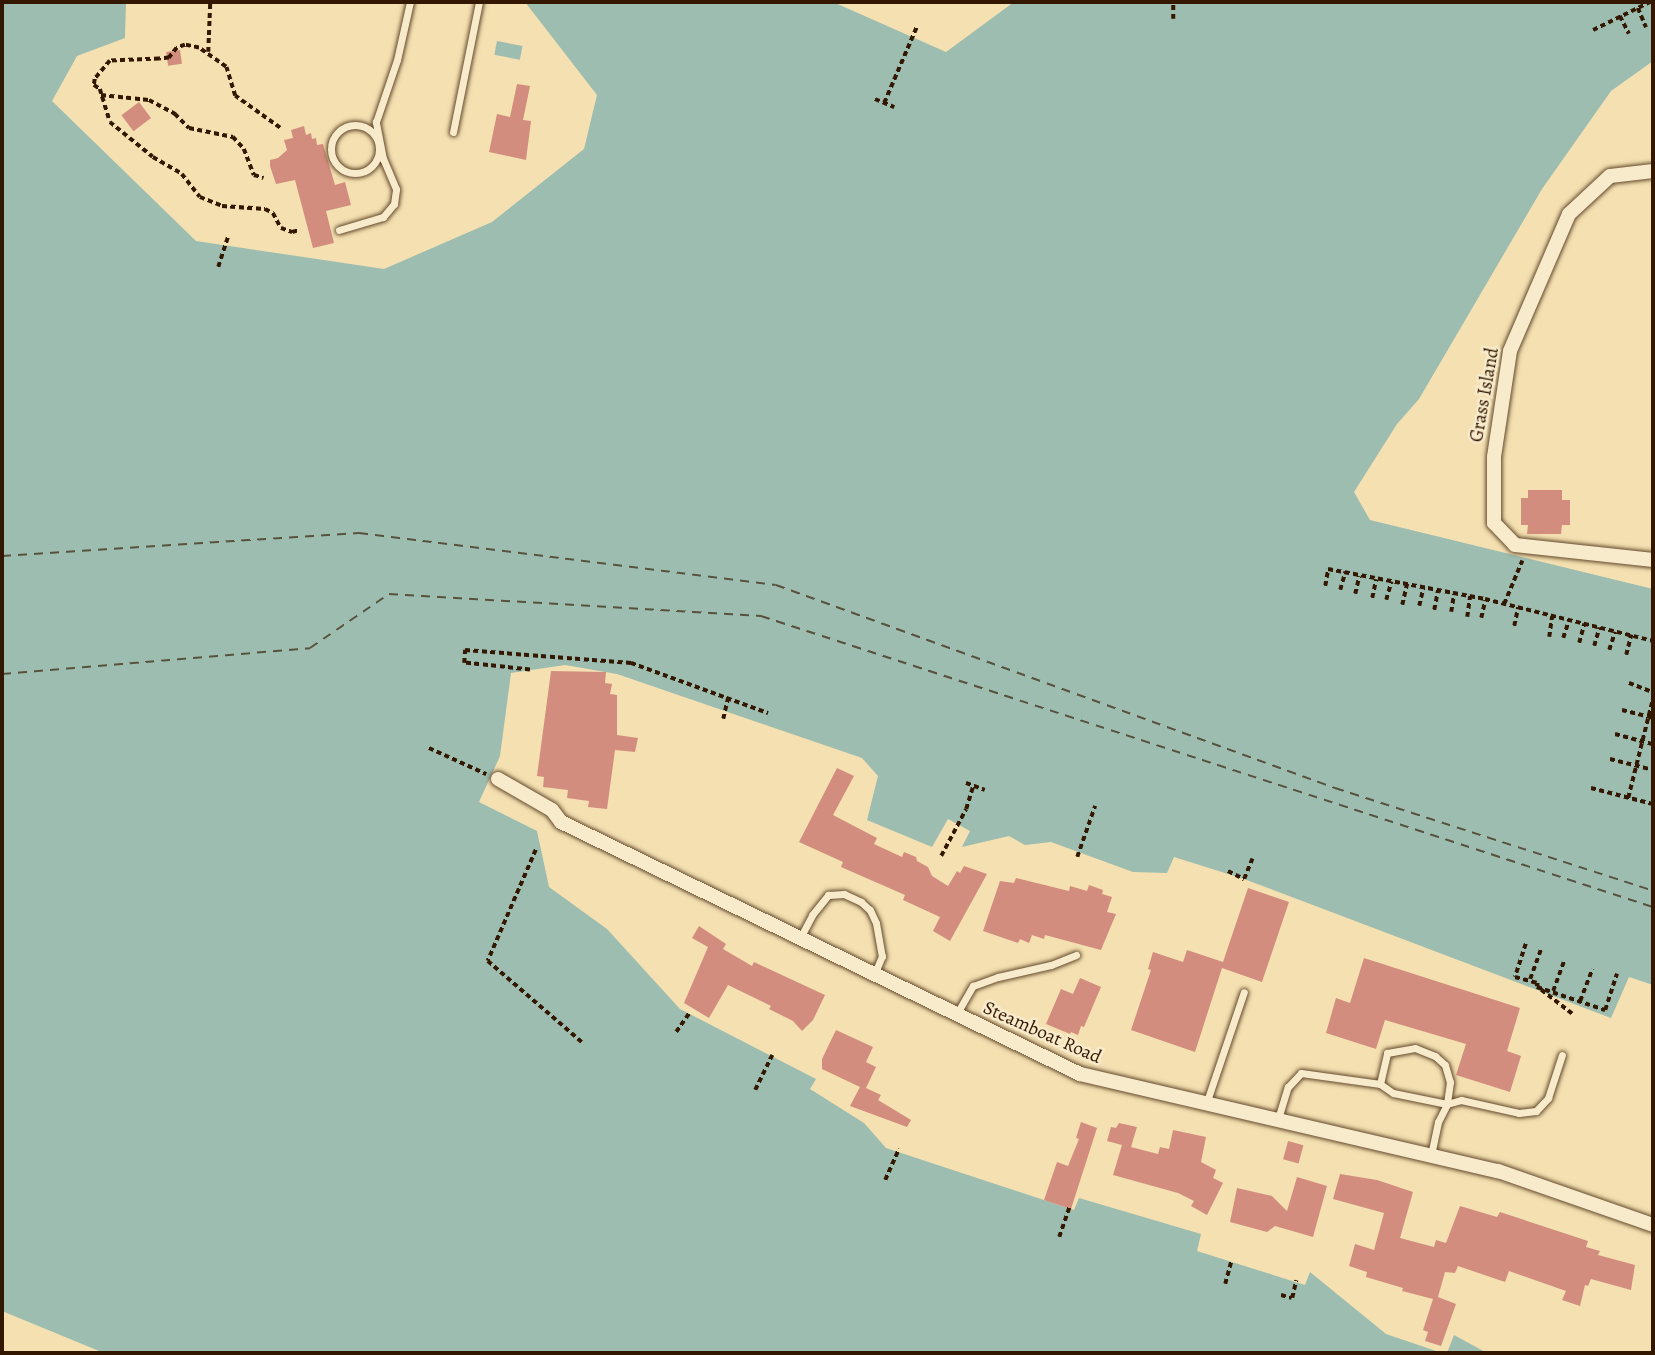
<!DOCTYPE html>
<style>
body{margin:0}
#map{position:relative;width:1655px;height:1355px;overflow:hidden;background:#f4e0b1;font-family:Alegreya,serif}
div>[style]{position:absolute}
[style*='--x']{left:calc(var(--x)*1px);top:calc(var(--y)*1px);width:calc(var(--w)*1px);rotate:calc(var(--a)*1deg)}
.water>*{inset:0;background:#9cbdb0;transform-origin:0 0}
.ferry>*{height:2px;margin-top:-1px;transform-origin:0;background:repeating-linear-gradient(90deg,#58513e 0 9px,transparent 0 16px)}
.building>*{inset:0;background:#d38d7e;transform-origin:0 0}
.path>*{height:3.5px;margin-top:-1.75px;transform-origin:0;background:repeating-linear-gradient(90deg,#331700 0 5px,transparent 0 8.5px)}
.roads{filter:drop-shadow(0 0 2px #63492c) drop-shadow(0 0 2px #63492c)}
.lane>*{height:7px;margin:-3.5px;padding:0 3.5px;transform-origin:3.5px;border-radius:3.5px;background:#f8ebcc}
.lane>.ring{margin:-3.5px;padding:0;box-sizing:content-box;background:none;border:7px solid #f8ebcc;border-radius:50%}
.street>*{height:14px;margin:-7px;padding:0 7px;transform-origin:7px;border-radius:7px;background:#f8ebcc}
span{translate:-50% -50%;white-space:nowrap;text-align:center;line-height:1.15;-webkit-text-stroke:5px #f8ebcc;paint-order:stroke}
.street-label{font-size:19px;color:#331700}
.frame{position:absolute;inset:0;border:4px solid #331700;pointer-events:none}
</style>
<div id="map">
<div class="water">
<i style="clip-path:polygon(2px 2px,126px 2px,125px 38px,77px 56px,52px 101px,196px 241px,384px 269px,492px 222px,584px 149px,597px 95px,525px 2px,833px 2px,946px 52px,1014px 2px,1653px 2px,1653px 61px,1611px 91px,1542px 189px,1419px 399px,1397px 424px,1354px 492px,1370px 520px,1653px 589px,1653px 985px,1629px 977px,1611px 1018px,1244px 879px,1174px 857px,1167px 873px,1133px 872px,1051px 842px,1025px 845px,1009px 836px,962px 847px,970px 831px,948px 819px,932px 847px,867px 820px,878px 776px,862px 758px,617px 674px,565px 665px,511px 673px,500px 756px,479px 802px,537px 831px,549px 887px,607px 929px,680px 1009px,816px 1079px,810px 1089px,864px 1123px,886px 1148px,1074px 1210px,1079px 1198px,1201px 1234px,1197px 1251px,1305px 1285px,1310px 1272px,1386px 1334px,1442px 1353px,104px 1353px,2px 1311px)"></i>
<i style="left:497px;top:41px;width:26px;height:14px;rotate:11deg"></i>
<i style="clip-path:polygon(1454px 1335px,1487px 1353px,1447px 1353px)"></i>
</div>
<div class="ferry">
<i style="--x:2;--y:556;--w:358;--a:-3.7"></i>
<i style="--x:359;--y:533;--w:420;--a:7.1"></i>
<i style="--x:776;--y:585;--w:595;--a:19.96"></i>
<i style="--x:1335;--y:788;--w:334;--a:17.9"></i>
<i style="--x:2;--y:674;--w:309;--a:-4.8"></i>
<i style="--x:310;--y:648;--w:96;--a:-34.4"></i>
<i style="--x:389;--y:594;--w:373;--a:3.4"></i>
<i style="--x:761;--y:616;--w:938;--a:18.07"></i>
</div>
<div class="building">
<i style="left:180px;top:50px;width:14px;height:14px;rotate:82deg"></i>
<i style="clip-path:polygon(517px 84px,530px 86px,523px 120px,531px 121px,526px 160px,489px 152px,497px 114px,510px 117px)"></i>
<i style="left:139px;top:102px;width:20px;height:22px;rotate:53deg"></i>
<i style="clip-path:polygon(304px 126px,306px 135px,311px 133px,312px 139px,316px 138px,317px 145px,323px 144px,335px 185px,345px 182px,351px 205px,326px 211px,334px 243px,313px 248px,295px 180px,276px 184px,270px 166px,270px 160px,278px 158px,287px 150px,284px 140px,293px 138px,291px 130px)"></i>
<i style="clip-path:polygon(1528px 490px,1562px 490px,1562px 500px,1570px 500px,1570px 525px,1562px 525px,1561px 534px,1527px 534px,1528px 525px,1521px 525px,1521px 498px,1528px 498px)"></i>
<i style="clip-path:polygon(551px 671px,606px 672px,605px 683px,612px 684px,610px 694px,617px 695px,617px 735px,638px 738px,635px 752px,615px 750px,607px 809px,588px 807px,589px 801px,567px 798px,568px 790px,543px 787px,544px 777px,537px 776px)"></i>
<i style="clip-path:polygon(837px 768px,854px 776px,833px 815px,877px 838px,874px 844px,902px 857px,904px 852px,916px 857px,917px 861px,928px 867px,932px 876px,948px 886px,957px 871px,960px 873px,964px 866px,987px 874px,950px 941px,933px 931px,940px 917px,903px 900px,905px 895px,841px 867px,843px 862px,799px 842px)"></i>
<i style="clip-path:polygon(1016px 878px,1069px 891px,1070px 886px,1087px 891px,1089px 885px,1103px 890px,1102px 894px,1112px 897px,1107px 912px,1116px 914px,1101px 950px,1045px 935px,1044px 939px,1032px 935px,1029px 943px,1020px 939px,1018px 943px,983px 931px,1000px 881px,1014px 883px)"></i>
<i style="clip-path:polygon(1248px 888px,1289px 902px,1262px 982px,1222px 968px,1195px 1052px,1131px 1030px,1151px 970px,1148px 969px,1153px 952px,1183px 962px,1187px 950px,1223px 962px)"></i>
<i style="clip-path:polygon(699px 926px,726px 944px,723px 949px,752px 966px,754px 962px,825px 995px,813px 1020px,802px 1031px,793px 1021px,769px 1009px,771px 1006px,728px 985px,709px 1018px,684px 1003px,708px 947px,692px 938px)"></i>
<i style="clip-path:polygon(1364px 958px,1520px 1008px,1507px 1051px,1521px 1056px,1510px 1092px,1456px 1075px,1466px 1044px,1385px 1020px,1376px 1049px,1326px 1033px,1336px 998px,1350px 1003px)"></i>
<i style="clip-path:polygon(1080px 978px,1101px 987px,1084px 1027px,1081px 1026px,1078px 1035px,1071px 1032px,1070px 1034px,1046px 1024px,1061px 989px,1073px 994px)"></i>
<i style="clip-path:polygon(836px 1030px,873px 1047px,866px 1062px,876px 1067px,866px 1088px,881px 1095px,878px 1100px,911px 1120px,907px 1127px,850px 1106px,860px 1087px,822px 1069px,822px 1059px)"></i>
<i style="clip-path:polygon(1081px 1122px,1097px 1128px,1071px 1209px,1044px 1200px,1057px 1162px,1068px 1166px,1079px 1139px,1076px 1138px)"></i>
<i style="clip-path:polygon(1119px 1123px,1137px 1127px,1131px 1147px,1127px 1146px,1158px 1154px,1160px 1147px,1169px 1149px,1173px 1130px,1206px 1137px,1201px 1162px,1216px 1170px,1213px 1178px,1223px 1183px,1207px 1215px,1191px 1206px,1194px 1201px,1178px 1193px,1113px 1175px,1122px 1145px,1107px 1141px,1111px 1127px,1116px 1128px)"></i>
<i style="left:1288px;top:1141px;width:16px;height:19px;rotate:15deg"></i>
<i style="clip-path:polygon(1340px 1174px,1377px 1180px,1413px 1192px,1400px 1238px,1434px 1247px,1436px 1240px,1446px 1243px,1460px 1206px,1497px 1217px,1500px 1212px,1588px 1241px,1586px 1247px,1600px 1251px,1598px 1255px,1635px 1265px,1631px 1290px,1591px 1279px,1588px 1286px,1585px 1285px,1580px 1306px,1562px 1300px,1566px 1291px,1509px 1271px,1505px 1282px,1458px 1266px,1455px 1273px,1445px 1272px,1438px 1297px,1456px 1304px,1441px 1346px,1425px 1341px,1428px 1332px,1423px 1330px,1433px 1299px,1402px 1291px,1403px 1288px,1366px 1277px,1367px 1272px,1349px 1266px,1355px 1244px,1374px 1250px,1384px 1213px,1333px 1199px)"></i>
<i style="clip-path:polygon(1297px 1177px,1327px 1186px,1313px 1237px,1275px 1226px,1267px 1232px,1230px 1222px,1237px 1188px,1272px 1196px,1287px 1211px)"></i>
</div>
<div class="path">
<i style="--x:1638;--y:8;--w:21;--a:67"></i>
<i style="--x:1620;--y:16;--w:20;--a:63"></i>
<i style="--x:1173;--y:19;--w:17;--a:-90"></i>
<i style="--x:1593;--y:30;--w:64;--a:-26.2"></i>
<i style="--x:208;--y:52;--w:50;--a:-87.7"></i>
<i style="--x:101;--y:95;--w:48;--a:5.9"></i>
<i style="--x:149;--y:100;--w:30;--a:28"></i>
<i style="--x:175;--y:114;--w:20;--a:45"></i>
<i style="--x:189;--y:128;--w:45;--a:11.6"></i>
<i style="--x:233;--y:137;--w:16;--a:47"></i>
<i style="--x:244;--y:149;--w:28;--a:69"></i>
<i style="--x:254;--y:175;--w:10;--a:17"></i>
<i style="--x:875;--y:99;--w:21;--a:23"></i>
<i style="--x:884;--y:103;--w:84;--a:-66.8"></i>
<i style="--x:280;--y:128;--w:55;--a:-144.6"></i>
<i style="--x:235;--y:96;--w:30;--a:-107"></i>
<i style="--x:226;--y:67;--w:33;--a:-145"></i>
<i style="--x:199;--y:48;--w:14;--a:-168"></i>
<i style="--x:185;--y:45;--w:9;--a:159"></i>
<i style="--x:177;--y:48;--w:13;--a:129"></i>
<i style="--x:169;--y:58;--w:10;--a:174"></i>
<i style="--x:159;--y:59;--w:49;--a:177.7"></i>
<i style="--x:110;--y:61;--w:23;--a:130"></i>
<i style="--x:95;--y:79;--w:6;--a:99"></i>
<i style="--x:94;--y:85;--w:7;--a:34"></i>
<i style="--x:100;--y:89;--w:34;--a:73"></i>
<i style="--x:110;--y:122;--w:55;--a:39.1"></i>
<i style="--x:153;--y:157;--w:34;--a:30"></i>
<i style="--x:182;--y:174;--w:29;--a:52"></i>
<i style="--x:200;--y:197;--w:24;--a:22"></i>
<i style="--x:222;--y:206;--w:43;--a:4"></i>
<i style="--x:265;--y:209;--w:9;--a:27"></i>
<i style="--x:273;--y:213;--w:17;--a:62"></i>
<i style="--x:281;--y:228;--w:12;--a:20"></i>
<i style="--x:292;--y:232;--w:7;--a:-16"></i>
<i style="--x:218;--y:267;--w:32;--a:-72"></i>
<i style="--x:1325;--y:586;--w:17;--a:-80"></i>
<i style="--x:1328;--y:569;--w:160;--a:10.8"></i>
<i style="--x:1485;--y:599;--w:173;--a:14"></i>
<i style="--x:1340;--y:590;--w:19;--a:-74"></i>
<i style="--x:1355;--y:594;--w:18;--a:-77"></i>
<i style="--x:1372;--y:598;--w:19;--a:-78"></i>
<i style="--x:1386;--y:600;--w:19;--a:-74"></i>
<i style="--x:1504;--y:604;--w:47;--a:-67.3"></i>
<i style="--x:1402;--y:605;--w:22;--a:-77"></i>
<i style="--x:1419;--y:606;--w:18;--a:-77"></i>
<i style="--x:1434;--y:610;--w:20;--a:-79"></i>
<i style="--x:1451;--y:612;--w:18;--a:-81"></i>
<i style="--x:1467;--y:617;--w:21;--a:-82"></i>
<i style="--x:1481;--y:618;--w:18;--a:-77"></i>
<i style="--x:1514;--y:626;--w:19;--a:-78"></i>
<i style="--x:1549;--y:637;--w:21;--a:-82"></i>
<i style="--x:1563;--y:638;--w:19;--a:-72"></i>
<i style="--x:1579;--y:643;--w:20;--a:-75"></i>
<i style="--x:1594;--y:646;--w:19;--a:-74"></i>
<i style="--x:1609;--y:650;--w:19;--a:-72"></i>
<i style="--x:1626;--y:655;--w:21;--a:-76"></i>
<i style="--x:530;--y:670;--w:66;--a:-173.9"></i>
<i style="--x:464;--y:663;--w:13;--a:-86"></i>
<i style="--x:465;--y:650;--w:167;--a:4.5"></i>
<i style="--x:631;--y:663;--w:146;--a:20.1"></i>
<i style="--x:1629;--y:683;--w:26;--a:21"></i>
<i style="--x:1622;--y:710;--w:32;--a:14"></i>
<i style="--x:723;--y:719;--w:22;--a:-77"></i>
<i style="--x:1615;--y:734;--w:39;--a:15"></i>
<i style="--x:429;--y:748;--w:63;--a:24.5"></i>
<i style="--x:1610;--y:759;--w:44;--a:14.3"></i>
<i style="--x:966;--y:783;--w:20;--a:20"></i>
<i style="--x:1591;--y:788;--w:64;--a:14.5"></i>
<i style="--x:1628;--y:798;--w:103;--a:-76"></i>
<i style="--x:536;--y:850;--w:121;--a:113.4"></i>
<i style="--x:488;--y:961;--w:124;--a:40.8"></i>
<i style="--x:941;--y:856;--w:53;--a:-62"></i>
<i style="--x:966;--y:809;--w:24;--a:-73"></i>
<i style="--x:1077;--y:857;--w:54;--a:-70.6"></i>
<i style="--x:1228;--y:871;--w:18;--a:27"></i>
<i style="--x:1244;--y:879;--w:22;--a:-68"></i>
<i style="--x:1526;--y:944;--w:35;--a:108"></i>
<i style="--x:1515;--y:977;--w:24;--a:15"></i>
<i style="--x:1538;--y:983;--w:4;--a:104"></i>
<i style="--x:1530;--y:979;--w:33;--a:-70"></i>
<i style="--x:1553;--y:991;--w:33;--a:-70"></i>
<i style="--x:1580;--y:1001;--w:34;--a:-69"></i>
<i style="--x:1572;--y:1014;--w:44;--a:-142.4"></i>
<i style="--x:1537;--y:987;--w:72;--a:18.7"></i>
<i style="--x:1605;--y:1010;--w:38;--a:-72"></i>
<i style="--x:676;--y:1032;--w:24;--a:-55"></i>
<i style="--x:755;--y:1090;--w:39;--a:-64"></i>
<i style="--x:885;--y:1180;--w:34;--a:-66"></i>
<i style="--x:1059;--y:1237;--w:31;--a:-71"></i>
<i style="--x:1225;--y:1284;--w:24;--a:-75"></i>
<i style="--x:1281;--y:1295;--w:11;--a:15"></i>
<i style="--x:1292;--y:1298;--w:18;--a:-77"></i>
</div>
<div class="roads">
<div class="lane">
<i class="ring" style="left:331px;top:125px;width:41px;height:41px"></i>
<i style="--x:453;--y:132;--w:133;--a:-78.7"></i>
<i style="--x:339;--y:230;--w:46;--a:-16.5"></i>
<i style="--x:383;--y:217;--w:17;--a:-50"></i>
<i style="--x:394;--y:204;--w:15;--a:-82"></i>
<i style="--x:396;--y:189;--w:33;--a:-113"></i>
<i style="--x:383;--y:159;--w:38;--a:-101"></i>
<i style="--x:376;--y:122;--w:65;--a:-71.3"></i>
<i style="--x:397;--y:60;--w:59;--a:-77.4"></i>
<i style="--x:800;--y:938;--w:26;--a:-62"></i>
<i style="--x:812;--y:915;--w:26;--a:-51"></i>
<i style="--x:828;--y:895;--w:16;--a:-4"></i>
<i style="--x:844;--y:894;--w:19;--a:25"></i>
<i style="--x:861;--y:902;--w:12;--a:42"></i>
<i style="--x:870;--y:910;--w:14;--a:65"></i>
<i style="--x:876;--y:923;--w:34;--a:80"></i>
<i style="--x:882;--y:956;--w:21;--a:113"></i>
<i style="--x:956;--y:1015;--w:34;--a:-60"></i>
<i style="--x:973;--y:986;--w:27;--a:-20"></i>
<i style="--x:998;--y:977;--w:54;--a:-12.8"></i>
<i style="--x:1051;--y:965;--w:27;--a:-22"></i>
<i style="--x:1415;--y:1048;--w:22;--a:22"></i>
<i style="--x:1435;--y:1056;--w:13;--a:42"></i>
<i style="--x:1445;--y:1065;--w:18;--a:74"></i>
<i style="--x:1450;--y:1082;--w:22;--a:98"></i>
<i style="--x:1447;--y:1104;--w:55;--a:-168.5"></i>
<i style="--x:1393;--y:1093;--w:16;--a:-145"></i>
<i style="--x:1380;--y:1084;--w:32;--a:-77"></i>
<i style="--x:1387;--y:1053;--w:28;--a:-10"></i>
<i style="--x:1206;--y:1104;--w:118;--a:-71.3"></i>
<i style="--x:1277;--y:1122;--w:37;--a:-73"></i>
<i style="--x:1288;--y:1087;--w:19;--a:-47"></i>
<i style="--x:1301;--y:1073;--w:80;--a:7.9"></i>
<i style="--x:1431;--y:1155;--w:34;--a:-78"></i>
<i style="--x:1438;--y:1122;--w:20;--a:-63"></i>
<i style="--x:1447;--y:1104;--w:15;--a:-16"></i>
<i style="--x:1461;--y:1100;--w:59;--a:12.6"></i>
<i style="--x:1519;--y:1113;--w:17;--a:-7"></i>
<i style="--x:1536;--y:1111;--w:18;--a:-47"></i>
<i style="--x:1548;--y:1098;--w:45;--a:-72"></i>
</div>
<div class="street">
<i style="--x:1653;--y:171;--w:43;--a:173.4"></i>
<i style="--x:1610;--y:176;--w:56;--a:137.2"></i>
<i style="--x:1569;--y:214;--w:149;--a:113.3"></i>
<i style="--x:1510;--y:351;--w:107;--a:98.6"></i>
<i style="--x:1494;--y:457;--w:66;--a:90"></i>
<i style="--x:1494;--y:523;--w:30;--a:46"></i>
<i style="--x:1515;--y:545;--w:139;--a:6.2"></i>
<i style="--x:498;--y:779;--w:62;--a:29.9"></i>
<i style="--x:552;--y:810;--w:15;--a:53"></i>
<i style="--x:561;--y:822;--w:577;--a:25.9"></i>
<i style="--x:1080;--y:1074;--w:429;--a:13.1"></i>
<i style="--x:1498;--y:1171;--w:164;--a:19.2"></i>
</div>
</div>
<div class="street-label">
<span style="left:1485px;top:395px;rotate:-80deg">Grass Island</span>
<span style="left:1042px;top:1033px;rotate:24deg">Steamboat Road</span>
</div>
<div class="frame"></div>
</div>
